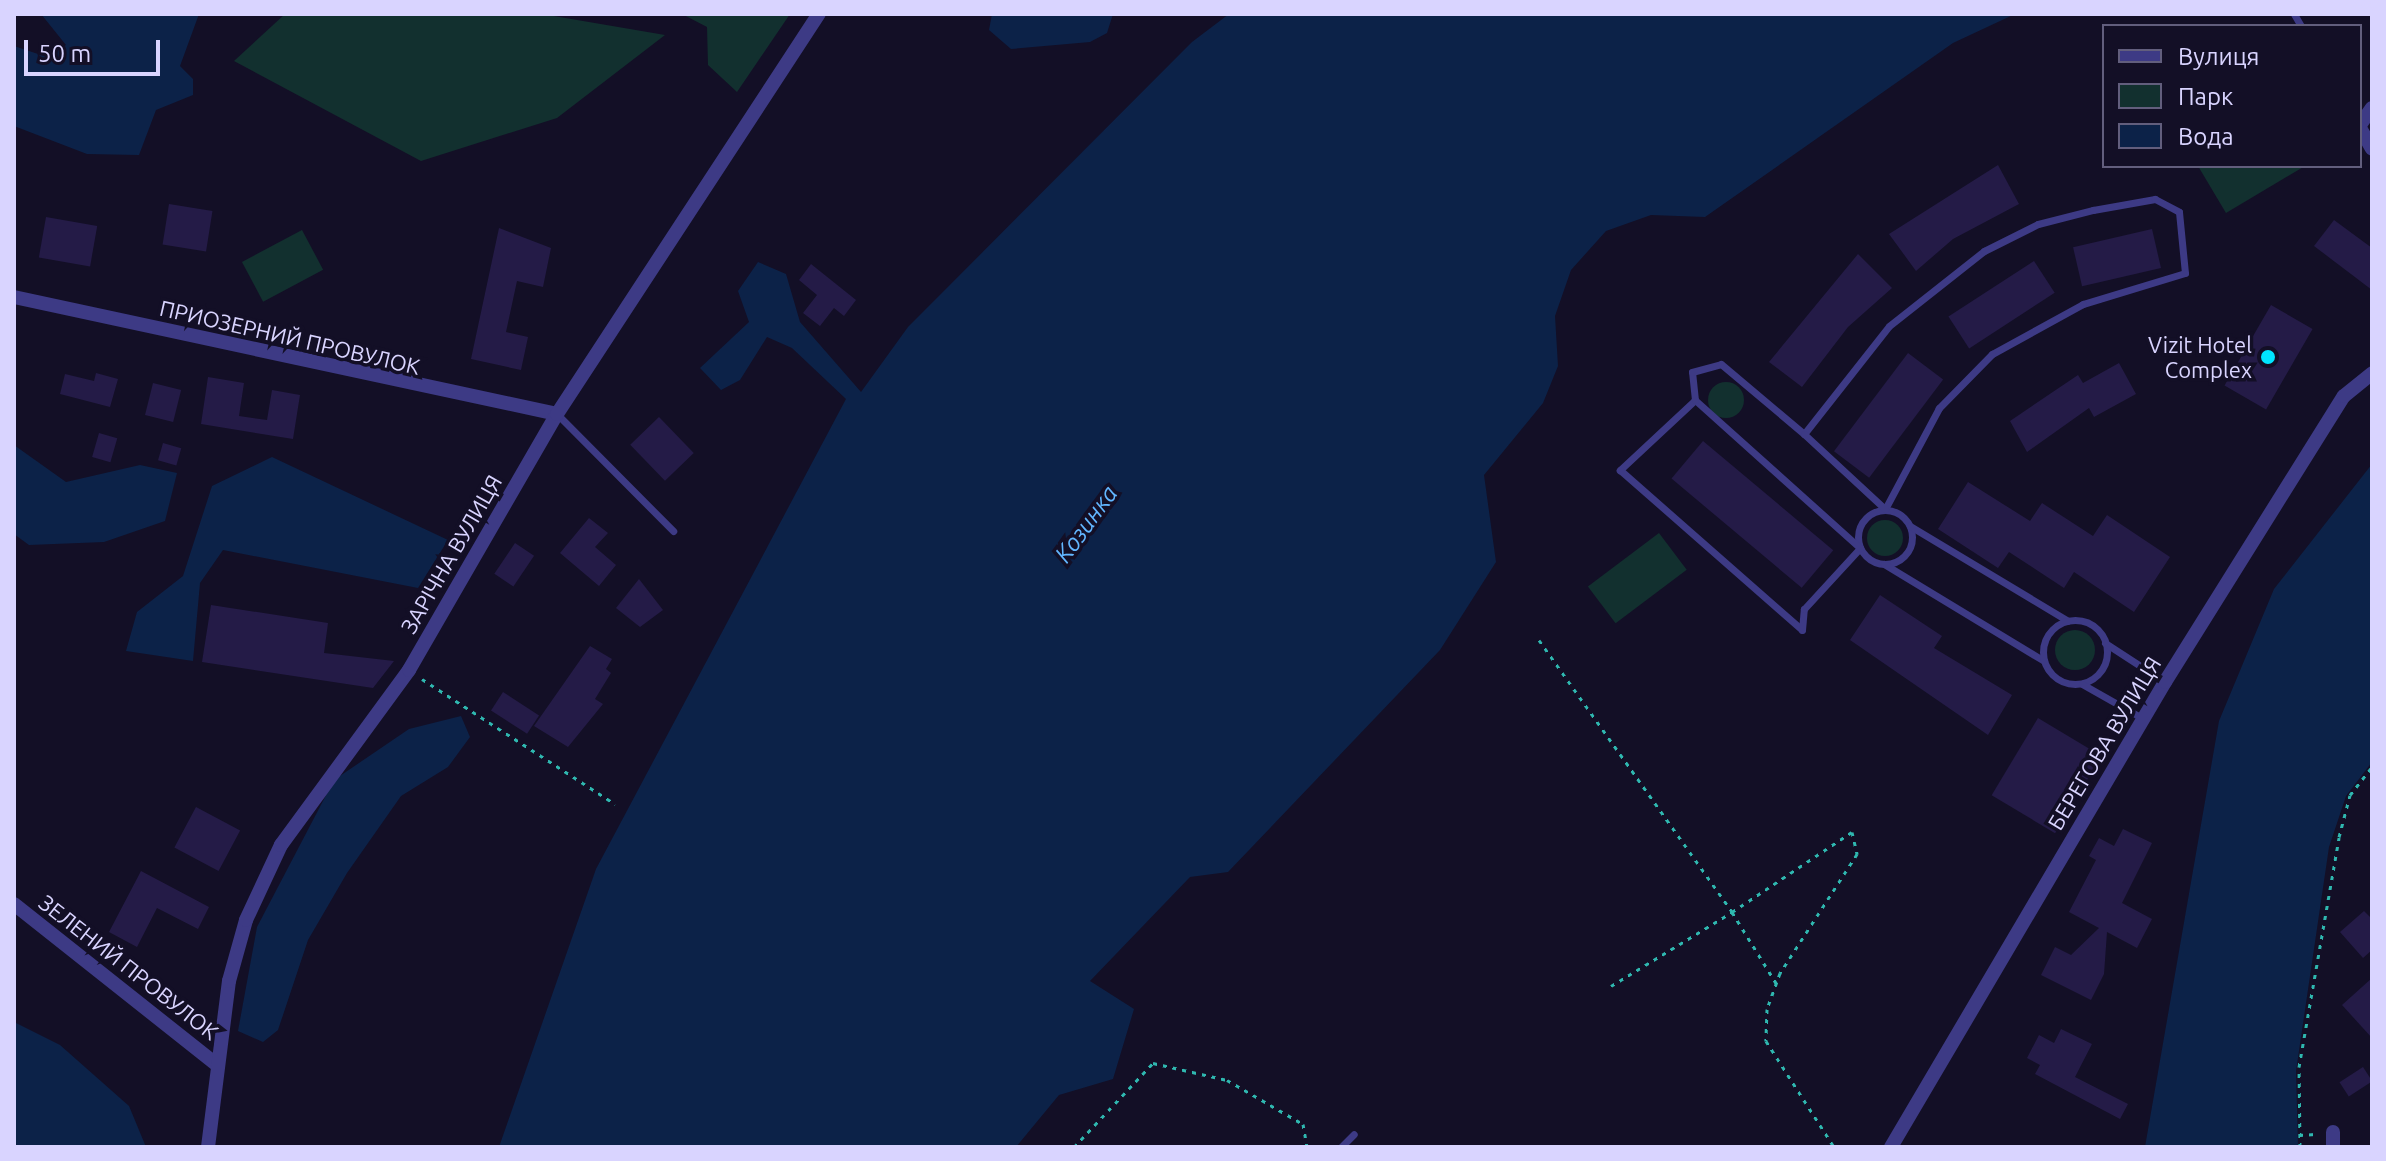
<!DOCTYPE html>
<meta charset="utf-8">
<style>
body{margin:0}
#map{position:relative;width:2386px;height:1161px;overflow:hidden;background:#130f26;font-family:Ubuntu,sans-serif}
div>[style]{position:absolute}
[style*='--x']{left:calc(var(--x)*1px);top:calc(var(--y)*1px);width:calc(var(--w)*1px);rotate:calc(var(--a)*1deg)}
.green>*{inset:0;background:#12302f;transform-origin:0 0}
.round{border-radius:50%}
.water>*{inset:0;background:#0c2248}
.building>*{inset:0;background:#241b47;transform-origin:0 0}
.path>*{height:3px;margin-top:-1.5px;transform-origin:0;background:repeating-linear-gradient(90deg,#2fb8b0 0 4px,transparent 0 10px)}
.service>*{height:7px;margin:-3.5px;padding:0 3.5px;transform-origin:3.5px;border-radius:3.5px;background:#3d3a85}
.service>.ring{margin:-3.5px;padding:0;box-sizing:content-box;background:none;border:7px solid #3d3a85;border-radius:50%}
.minor>*{height:14px;margin:-7px;padding:0 7px;transform-origin:7px;border-radius:7px;background:#3d3a85}
.dots>*{width:22px;height:22px;translate:-50% -50%;box-sizing:border-box;border:4px solid #130f26;border-radius:50%}
span{translate:-50% -50%;white-space:nowrap;text-align:center;line-height:1.15;-webkit-text-stroke:7px #130f26;paint-order:stroke}
.street-label{font-size:22px;color:#d9d4ff}
.poi-label{font-size:22px;color:#d9d4ff}
.right{translate:-100% -50%;text-align:right}
.water-label{font-size:24px;color:#62b6ff;font-style:italic}
.frame{position:absolute;inset:0;border:16px solid #d9d4ff;pointer-events:none}
.legend{position:absolute;left:2102px;top:24px;width:260px;height:144px;box-sizing:border-box;background:#130f26;border:2px solid #625e7d;margin:0;padding:10px 14px;list-style:none;font-size:24px;color:#d9d4ff}
.legend li{display:flex;align-items:center;gap:16px;height:40px}
.legend b{width:40px;border:2px solid #625e7d}
.scale{position:absolute;left:24px;top:40px;width:136px;height:36px;box-sizing:border-box;border:4px solid #d9d4ff;border-top:0;padding-left:10px;font-size:24px;line-height:28px;white-space:nowrap;color:#d9d4ff;-webkit-text-stroke:6px #130f26;paint-order:stroke}
</style>
<div id="map">
<div class="green">
<i style="clip-path:polygon(285px 14px,542px 14px,665px 35px,557px 118px,421px 161px,234px 61px)"></i>
<i style="clip-path:polygon(682px 14px,790px 14px,737px 92px,708px 65px,707px 27px)"></i>
<i style="clip-path:polygon(2198px 166px,2305px 166px,2226px 213px)"></i>
<i style="left:302px;top:230px;width:45px;height:68px;rotate:62deg"></i>
<i class="round" style="left:1708px;top:382px;width:36px;height:36px"></i>
<i class="round" style="left:1867px;top:520px;width:36px;height:36px"></i>
<i style="left:1659px;top:533px;width:46px;height:89px;rotate:53deg"></i>
<i class="round" style="left:2055px;top:630px;width:40px;height:40px"></i>
</div>
<div class="water">
<i style="clip-path:polygon(41px 14px,199px 14px,180px 66px,193px 79px,193px 95px,156px 110px,139px 155px,87px 154px,14px 126px,14px 46px,47px 57px,66px 45px)"></i>
<i style="clip-path:polygon(992px 14px,1113px 14px,1107px 33px,1090px 42px,1011px 49px,989px 30px)"></i>
<i style="clip-path:polygon(1229px 14px,2015px 14px,1953px 43px,1705px 217px,1651px 215px,1606px 231px,1571px 270px,1555px 316px,1558px 366px,1543px 403px,1484px 475px,1496px 562px,1440px 650px,1228px 872px,1190px 877px,1090px 981px,1134px 1009px,1113px 1079px,1059px 1095px,1016px 1147px,499px 1147px,596px 869px,846px 399px,792px 348px,767px 337px,740px 380px,721px 390px,700px 368px,749px 322px,738px 291px,758px 262px,786px 274px,800px 322px,861px 392px,908px 327px,1192px 42px)"></i>
<i style="clip-path:polygon(14px 445px,66px 482px,140px 465px,177px 473px,165px 521px,104px 542px,29px 545px,14px 534px)"></i>
<i style="clip-path:polygon(272px 457px,448px 540px,418px 588px,223px 550px,200px 583px,193px 661px,126px 651px,137px 612px,183px 576px,212px 486px)"></i>
<i style="clip-path:polygon(2372px 464px,2372px 762px,2346px 796px,2329px 847px,2296px 1071px,2298px 1147px,2145px 1147px,2219px 721px,2274px 589px)"></i>
<i style="clip-path:polygon(461px 716px,470px 737px,448px 767px,401px 796px,347px 873px,308px 940px,278px 1030px,263px 1042px,238px 1031px,257px 927px,334px 780px,409px 729px)"></i>
<i style="clip-path:polygon(14px 1022px,60px 1045px,129px 1106px,146px 1147px,14px 1147px)"></i>
</div>
<div class="building">
<i style="clip-path:polygon(1998px 165px,2019px 204px,1953px 239px,1916px 271px,1889px 234px)"></i>
<i style="left:169px;top:204px;width:44px;height:41px;rotate:9deg"></i>
<i style="left:46px;top:217px;width:52px;height:41px;rotate:10deg"></i>
<i style="clip-path:polygon(2334px 220px,2372px 248px,2372px 290px,2314px 246px)"></i>
<i style="clip-path:polygon(499px 228px,551px 248px,543px 287px,517px 281px,506px 332px,528px 337px,521px 370px,471px 359px)"></i>
<i style="left:2152px;top:229px;width:40px;height:81px;rotate:77deg"></i>
<i style="clip-path:polygon(1858px 254px,1892px 288px,1848px 327px,1802px 387px,1769px 362px)"></i>
<i style="left:2034px;top:261px;width:38px;height:102px;rotate:57deg"></i>
<i style="clip-path:polygon(811px 264px,856px 300px,844px 316px,834px 308px,820px 326px,803px 313px,817px 295px,799px 280px)"></i>
<i style="left:2271px;top:305px;width:48px;height:93px;rotate:30deg"></i>
<i style="left:1908px;top:353px;width:44px;height:123px;rotate:37deg"></i>
<i style="clip-path:polygon(2119px 363px,2136px 394px,2094px 417px,2089px 408px,2027px 452px,2010px 421px,2078px 375px,2083px 383px)"></i>
<i style="clip-path:polygon(96px 373px,118px 379px,110px 407px,60px 394px,65px 374px,94px 381px)"></i>
<i style="clip-path:polygon(208px 377px,244px 383px,239px 416px,267px 420px,272px 390px,300px 395px,293px 439px,201px 424px)"></i>
<i style="left:153px;top:383px;width:29px;height:33px;rotate:14deg"></i>
<i style="left:659px;top:417px;width:50px;height:40px;rotate:46deg"></i>
<i style="left:99px;top:433px;width:19px;height:25px;rotate:16deg"></i>
<i style="left:1703px;top:441px;width:170px;height:49px;rotate:40deg"></i>
<i style="left:163px;top:443px;width:19px;height:18px;rotate:16deg"></i>
<i style="clip-path:polygon(1968px 482px,2030px 521px,2042px 503px,2093px 536px,2107px 515px,2170px 557px,2134px 612px,2074px 572px,2064px 588px,2009px 552px,1998px 568px,1938px 529px)"></i>
<i style="clip-path:polygon(589px 518px,608px 533px,595px 547px,616px 565px,599px 586px,560px 553px)"></i>
<i style="left:515px;top:543px;width:23px;height:37px;rotate:34deg"></i>
<i style="clip-path:polygon(639px 579px,663px 610px,640px 627px,616px 608px)"></i>
<i style="clip-path:polygon(1880px 595px,1942px 636px,1934px 648px,2012px 695px,1988px 735px,1850px 640px)"></i>
<i style="clip-path:polygon(211px 605px,328px 623px,324px 653px,394px 661px,373px 688px,202px 662px)"></i>
<i style="clip-path:polygon(590px 646px,612px 659px,606px 669px,611px 673px,595px 699px,603px 704px,568px 747px,534px 726px)"></i>
<i style="left:503px;top:692px;width:43px;height:22px;rotate:33deg"></i>
<i style="left:2038px;top:718px;width:74px;height:90px;rotate:31deg"></i>
<i style="left:196px;top:807px;width:50px;height:46px;rotate:28deg"></i>
<i style="clip-path:polygon(2123px 829px,2152px 843px,2122px 903px,2152px 919px,2137px 948px,2107px 932px,2104px 974px,2091px 1000px,2041px 975px,2055px 947px,2071px 955px,2099px 928px,2069px 912px,2096px 860px,2089px 856px,2099px 838px,2114px 846px)"></i>
<i style="clip-path:polygon(141px 871px,209px 907px,198px 929px,157px 908px,137px 947px,109px 932px)"></i>
<i style="clip-path:polygon(2364px 911px,2372px 919px,2372px 950px,2363px 958px,2340px 932px)"></i>
<i style="clip-path:polygon(2372px 978px,2372px 1038px,2342px 1005px)"></i>
<i style="clip-path:polygon(2061px 1029px,2092px 1044px,2075px 1077px,2128px 1104px,2120px 1119px,2035px 1074px,2040px 1065px,2027px 1058px,2039px 1035px,2054px 1043px)"></i>
<i style="left:2363px;top:1067px;width:17px;height:28px;rotate:57deg"></i>
</div>
<div class="path">
<i style="--x:1539;--y:640;--w:334;--a:54.6"></i>
<i style="--x:1732;--y:912;--w:144;--a:-33.7"></i>
<i style="--x:1852;--y:832;--w:23;--a:77"></i>
<i style="--x:1857;--y:854;--w:142;--a:122.9"></i>
<i style="--x:1780;--y:973;--w:38;--a:110"></i>
<i style="--x:1767;--y:1009;--w:32;--a:92"></i>
<i style="--x:1766;--y:1041;--w:126;--a:57.3"></i>
<i style="--x:422;--y:679;--w:230;--a:32.9"></i>
<i style="--x:1611;--y:986;--w:142;--a:-31.4"></i>
<i style="--x:1732;--y:912;--w:84;--a:58.2"></i>
<i style="--x:2299;--y:1135;--w:17;--a:-3"></i>
<i style="--x:1074;--y:1147;--w:115;--a:-46.8"></i>
<i style="--x:1153;--y:1063;--w:76;--a:12.9"></i>
<i style="--x:1227;--y:1080;--w:88;--a:30.1"></i>
<i style="--x:1303;--y:1124;--w:23;--a:80"></i>
<i style="--x:2300;--y:1147;--w:80;--a:-90.7"></i>
<i style="--x:2299;--y:1067;--w:233;--a:-80.1"></i>
<i style="--x:2339;--y:837;--w:43;--a:-75.3"></i>
<i style="--x:2350;--y:795;--w:36;--a:-52"></i>
</div>
<div class="service">
<i style="--x:2294;--y:14;--w:14;--a:60"></i>
<i style="--x:1695;--y:400;--w:103;--a:137"></i>
<i style="--x:1620;--y:470;--w:242;--a:41.3"></i>
<i style="--x:557;--y:414;--w:165;--a:45.2"></i>
<i class="ring" style="left:1858px;top:510px;width:47px;height:47px"></i>
<i style="--x:1910;--y:526;--w:184;--a:31"></i>
<i style="--x:1884;--y:564;--w:187;--a:31.2"></i>
<i class="ring" style="left:2043px;top:620px;width:57px;height:57px"></i>
<i style="--x:1802;--y:630;--w:21;--a:-85"></i>
<i style="--x:1804;--y:609;--w:83;--a:-47.4"></i>
<i style="--x:1860;--y:548;--w:222;--a:-138.1"></i>
<i style="--x:1695;--y:400;--w:28;--a:-96"></i>
<i style="--x:1692;--y:372;--w:30;--a:-15"></i>
<i style="--x:1721;--y:364;--w:109;--a:40.1"></i>
<i style="--x:1804;--y:434;--w:137;--a:-51.8"></i>
<i style="--x:1889;--y:326;--w:121;--a:-38.3"></i>
<i style="--x:1984;--y:251;--w:60;--a:-26.6"></i>
<i style="--x:2038;--y:224;--w:57;--a:-14.3"></i>
<i style="--x:2093;--y:210;--w:63;--a:-10.1"></i>
<i style="--x:2155;--y:199;--w:27;--a:28"></i>
<i style="--x:2179;--y:212;--w:61;--a:84.4"></i>
<i style="--x:2185;--y:273;--w:107;--a:163.1"></i>
<i style="--x:2083;--y:304;--w:104;--a:151.2"></i>
<i style="--x:1992;--y:354;--w:76;--a:134.5"></i>
<i style="--x:1939;--y:408;--w:115;--a:118.1"></i>
<i style="--x:1885;--y:509;--w:110;--a:-137.2"></i>
<i style="--x:2105;--y:643;--w:72;--a:33"></i>
<i style="--x:2082;--y:684;--w:69;--a:29.5"></i>
<i style="--x:1341;--y:1147;--w:18;--a:-45"></i>
</div>
<div class="minor">
<i style="--x:2360;--y:125;--w:21;--a:-55"></i>
<i style="--x:2360;--y:128;--w:24;--a:60"></i>
<i style="--x:14;--y:297;--w:555;--a:12.16"></i>
<i style="--x:14;--y:904;--w:258;--a:38.4"></i>
<i style="--x:208;--y:1147;--w:167;--a:-82.8"></i>
<i style="--x:229;--y:981;--w:63;--a:-74.4"></i>
<i style="--x:246;--y:920;--w:83;--a:-65"></i>
<i style="--x:281;--y:845;--w:217;--a:-53.8"></i>
<i style="--x:409;--y:670;--w:296;--a:-60"></i>
<i style="--x:557;--y:414;--w:478;--a:-56.8"></i>
<i style="--x:1891;--y:1147;--w:540;--a:-59.49"></i>
<i style="--x:2165;--y:682;--w:337;--a:-58"></i>
<i style="--x:2344;--y:396;--w:36;--a:-39"></i>
<i style="--x:2333;--y:1147;--w:15;--a:-90"></i>
</div>
<div class="dots">
<i style="left:2268px;top:357px;background:#00e5ff"></i>
</div>
<div class="street-label">
<span style="left:290px;top:337px;rotate:13deg">ПРИОЗЕРНИЙ ПРОВУЛОК</span>
<span style="left:451px;top:554px;rotate:-60deg">ЗАРІЧНА ВУЛИЦЯ</span>
<span style="left:2104px;top:743px;rotate:-59deg">БЕРЕГОВА ВУЛИЦЯ</span>
<span style="left:129px;top:967px;rotate:38deg">ЗЕЛЕНИЙ ПРОВУЛОК</span>
</div>
<div class="poi-label">
<span class="right" style="left:2252px;top:357px">Vizit Hotel<br>Complex</span>
</div>
<div class="water-label">
<span style="left:1086px;top:524px;rotate:-54deg">Козинка</span>
</div>
<div class="frame"></div>
<ul class="legend">
<li><b style="height:10px;background:#3d3a85"></b>Вулиця</li>
<li><b style="height:22px;background:#12302f"></b>Парк</li>
<li><b style="height:22px;background:#0c2248"></b>Вода</li>
</ul>
<div class="scale">50 m</div>
</div>
